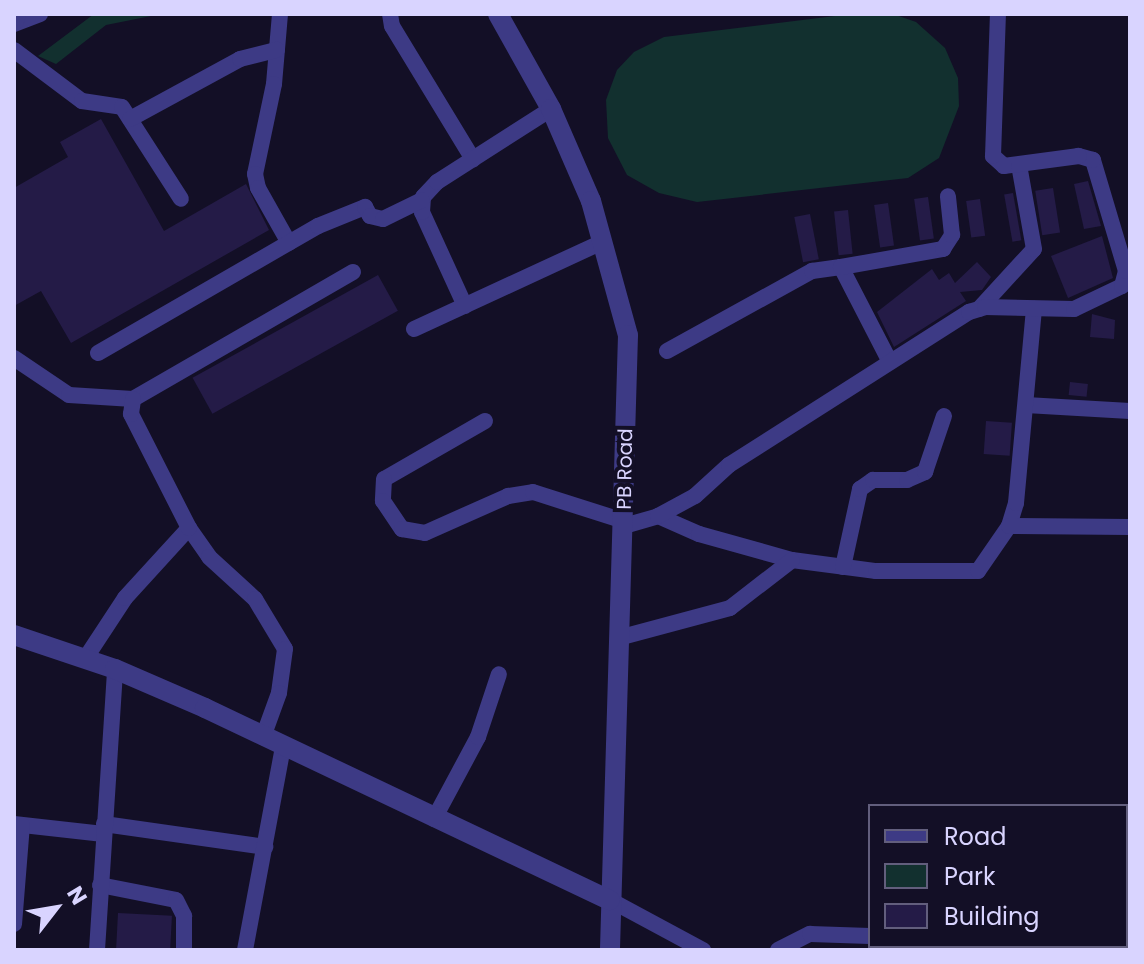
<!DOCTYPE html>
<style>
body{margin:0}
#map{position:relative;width:1144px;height:964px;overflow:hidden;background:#130f26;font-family:Poppins,sans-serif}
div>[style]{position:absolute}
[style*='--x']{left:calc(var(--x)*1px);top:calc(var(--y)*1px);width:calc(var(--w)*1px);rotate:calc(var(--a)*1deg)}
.green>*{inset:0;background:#12302f}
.building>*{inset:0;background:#241b47;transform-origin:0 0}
.minor>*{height:16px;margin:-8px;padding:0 8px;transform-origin:8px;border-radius:8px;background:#3d3a85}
.tertiary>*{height:20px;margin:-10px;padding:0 10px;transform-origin:10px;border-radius:10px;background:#3d3a85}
span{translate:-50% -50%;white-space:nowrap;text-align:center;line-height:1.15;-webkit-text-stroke:8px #130f26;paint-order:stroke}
.street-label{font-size:20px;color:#d9d4ff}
.frame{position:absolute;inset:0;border:16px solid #d9d4ff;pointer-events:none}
.legend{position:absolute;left:868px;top:804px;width:260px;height:144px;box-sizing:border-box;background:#130f26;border:2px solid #625e7d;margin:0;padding:10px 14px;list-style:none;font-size:24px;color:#d9d4ff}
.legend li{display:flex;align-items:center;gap:16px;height:40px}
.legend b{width:40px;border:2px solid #625e7d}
.north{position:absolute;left:16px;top:868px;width:80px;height:80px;-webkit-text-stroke:6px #130f26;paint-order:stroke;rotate:59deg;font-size:22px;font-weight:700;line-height:32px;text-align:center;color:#d9d4ff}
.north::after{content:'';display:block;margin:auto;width:28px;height:36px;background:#d9d4ff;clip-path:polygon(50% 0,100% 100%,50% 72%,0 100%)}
</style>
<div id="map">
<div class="green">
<i style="clip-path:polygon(94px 14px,161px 14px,106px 25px,56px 64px,38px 56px)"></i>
<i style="clip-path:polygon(851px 14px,893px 14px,916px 22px,945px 48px,958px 78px,959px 106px,939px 158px,908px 178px,697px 202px,659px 193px,627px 175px,608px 138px,606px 100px,617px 70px,634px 52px,664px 37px)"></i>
</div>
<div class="building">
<i style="clip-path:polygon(101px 119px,164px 231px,246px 184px,269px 230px,71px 343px,41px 291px,14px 306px,14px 188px,68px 157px,60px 142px)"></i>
<i style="clip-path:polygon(1088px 181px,1101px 226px,1084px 229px,1074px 184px)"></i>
<i style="left:1053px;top:188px;width:45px;height:18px;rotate:81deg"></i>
<i style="left:1013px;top:193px;width:48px;height:9px;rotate:80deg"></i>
<i style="left:928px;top:197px;width:42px;height:14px;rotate:82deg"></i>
<i style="left:980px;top:199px;width:37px;height:14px;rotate:82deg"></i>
<i style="left:888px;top:203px;width:43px;height:14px;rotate:82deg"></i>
<i style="left:848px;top:210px;width:44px;height:14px;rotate:84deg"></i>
<i style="left:810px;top:214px;width:46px;height:16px;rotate:79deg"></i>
<i style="clip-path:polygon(1102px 236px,1113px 278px,1068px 298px,1051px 256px)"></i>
<i style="clip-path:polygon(977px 262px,991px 277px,982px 290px,960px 292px,966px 301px,894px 347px,877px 312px,932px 269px,939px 280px,949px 273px,955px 283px)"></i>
<i style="left:378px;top:275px;width:41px;height:212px;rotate:61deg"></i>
<i style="clip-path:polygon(1092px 314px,1115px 320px,1114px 339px,1090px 337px)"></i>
<i style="left:1070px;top:382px;width:18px;height:13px;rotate:6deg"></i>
<i style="left:986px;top:421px;width:26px;height:33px;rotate:4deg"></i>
<i style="left:118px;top:913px;width:54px;height:37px;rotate:3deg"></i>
</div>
<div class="minor">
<i style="--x:280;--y:14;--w:70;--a:94.9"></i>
<i style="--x:274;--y:84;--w:92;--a:101.9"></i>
<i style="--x:255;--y:174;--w:14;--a:78"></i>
<i style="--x:258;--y:188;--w:63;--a:60.6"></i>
<i style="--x:390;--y:14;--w:12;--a:81"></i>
<i style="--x:392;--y:26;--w:156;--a:58.7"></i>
<i style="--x:14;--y:24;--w:28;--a:-21"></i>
<i style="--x:14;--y:50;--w:85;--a:36.9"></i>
<i style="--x:82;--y:101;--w:40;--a:8.5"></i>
<i style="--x:122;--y:107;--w:109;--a:57.3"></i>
<i style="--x:130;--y:119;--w:125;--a:-28.6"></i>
<i style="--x:240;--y:59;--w:38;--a:-14"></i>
<i style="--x:465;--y:306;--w:103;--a:-114.6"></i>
<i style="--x:422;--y:212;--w:15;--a:-86"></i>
<i style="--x:423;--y:197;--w:21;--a:-47"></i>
<i style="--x:437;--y:182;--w:135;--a:-32.6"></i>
<i style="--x:979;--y:309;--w:81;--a:-47.5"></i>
<i style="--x:1034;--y:249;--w:85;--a:-100.1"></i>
<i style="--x:414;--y:329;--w:207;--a:-24.8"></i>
<i style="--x:667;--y:351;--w:166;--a:-28.9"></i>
<i style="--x:812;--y:271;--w:29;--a:-8"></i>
<i style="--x:98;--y:353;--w:254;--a:-30"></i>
<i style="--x:318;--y:226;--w:51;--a:-22"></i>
<i style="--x:365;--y:207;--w:10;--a:61"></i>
<i style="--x:370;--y:216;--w:13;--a:13"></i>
<i style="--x:383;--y:219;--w:43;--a:-26"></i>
<i style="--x:14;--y:358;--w:66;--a:33.9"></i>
<i style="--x:69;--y:395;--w:64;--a:3.6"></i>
<i style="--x:133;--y:399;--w:254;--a:-30"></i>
<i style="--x:890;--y:362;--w:107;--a:-117.3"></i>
<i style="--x:841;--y:267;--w:104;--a:-10"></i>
<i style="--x:943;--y:249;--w:17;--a:-57"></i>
<i style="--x:952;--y:235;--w:39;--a:-96"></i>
<i style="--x:1026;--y:405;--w:104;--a:3.3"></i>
<i style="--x:485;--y:421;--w:116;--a:150.1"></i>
<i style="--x:384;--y:479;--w:22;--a:93"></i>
<i style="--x:383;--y:501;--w:34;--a:56"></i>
<i style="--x:402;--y:529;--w:23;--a:10"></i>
<i style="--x:425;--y:533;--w:91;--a:-24"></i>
<i style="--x:508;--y:496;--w:25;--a:-9"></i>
<i style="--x:533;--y:492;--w:96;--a:17.7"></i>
<i style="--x:658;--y:516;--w:45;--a:23.7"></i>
<i style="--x:699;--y:534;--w:97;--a:15.6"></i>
<i style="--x:792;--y:560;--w:85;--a:7.5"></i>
<i style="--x:876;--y:571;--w:102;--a:0"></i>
<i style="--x:978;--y:571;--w:55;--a:-55.4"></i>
<i style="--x:1009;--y:526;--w:24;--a:-73"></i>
<i style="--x:1016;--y:503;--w:195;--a:-84.7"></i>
<i style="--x:624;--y:526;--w:35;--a:-16"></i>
<i style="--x:658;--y:516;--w:42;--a:-28.4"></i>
<i style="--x:695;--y:496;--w:46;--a:-42.4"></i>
<i style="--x:729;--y:465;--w:285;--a:-32.5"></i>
<i style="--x:969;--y:312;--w:17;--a:-17"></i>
<i style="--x:985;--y:307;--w:89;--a:1.3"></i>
<i style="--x:1074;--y:309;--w:53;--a:-25.6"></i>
<i style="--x:1122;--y:286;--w:16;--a:-75"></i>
<i style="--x:1126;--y:271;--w:116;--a:-106.6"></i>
<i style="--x:1093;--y:160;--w:15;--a:-164"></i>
<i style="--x:1079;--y:156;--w:76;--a:172.4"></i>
<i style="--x:1004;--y:166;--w:15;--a:-138"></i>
<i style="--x:993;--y:156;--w:142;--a:-88"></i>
<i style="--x:1009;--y:526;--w:121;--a:0.5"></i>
<i style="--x:189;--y:528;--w:35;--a:55"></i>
<i style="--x:209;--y:557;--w:62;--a:42.4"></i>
<i style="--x:255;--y:599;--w:58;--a:59"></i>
<i style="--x:285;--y:649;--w:44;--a:97.8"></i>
<i style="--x:279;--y:693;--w:47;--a:110"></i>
<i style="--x:843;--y:567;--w:80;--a:-77.7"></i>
<i style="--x:860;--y:489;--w:16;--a:-35"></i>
<i style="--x:873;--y:480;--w:34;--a:0"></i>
<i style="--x:907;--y:480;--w:20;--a:-24"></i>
<i style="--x:925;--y:472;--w:59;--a:-71.3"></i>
<i style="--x:622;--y:637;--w:112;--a:-15"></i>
<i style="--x:730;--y:608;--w:78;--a:-37.7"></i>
<i style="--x:85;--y:659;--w:73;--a:-56.7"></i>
<i style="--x:125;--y:598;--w:95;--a:-47.6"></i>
<i style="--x:189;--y:528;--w:128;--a:-117"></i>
<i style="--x:131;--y:414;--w:15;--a:-82"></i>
<i style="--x:434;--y:819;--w:93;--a:-61.8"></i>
<i style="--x:478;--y:737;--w:66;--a:-71.6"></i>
<i style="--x:14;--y:824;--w:90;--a:6.4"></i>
<i style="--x:104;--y:824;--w:163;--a:8.1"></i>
<i style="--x:100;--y:885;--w:77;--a:11.2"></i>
<i style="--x:176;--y:900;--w:18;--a:63"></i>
<i style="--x:184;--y:916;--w:34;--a:90"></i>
<i style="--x:610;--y:900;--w:106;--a:28.3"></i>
<i style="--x:14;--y:924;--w:99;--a:-85.4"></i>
<i style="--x:1052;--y:946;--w:78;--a:2.9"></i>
<i style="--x:97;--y:950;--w:282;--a:-86.3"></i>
<i style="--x:245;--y:950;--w:208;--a:-79.4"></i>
<i style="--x:778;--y:950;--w:36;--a:-27"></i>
<i style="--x:810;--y:934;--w:60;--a:1.9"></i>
</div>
<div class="tertiary">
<i style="--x:498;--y:14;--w:109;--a:60.8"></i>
<i style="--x:551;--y:109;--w:100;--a:66.5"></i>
<i style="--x:591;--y:201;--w:139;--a:74.6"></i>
<i style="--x:628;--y:335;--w:615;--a:91.68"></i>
<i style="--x:14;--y:21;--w:7;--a:-74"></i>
<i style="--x:14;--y:635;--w:107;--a:18.6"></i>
<i style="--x:115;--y:669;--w:98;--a:23.4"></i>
<i style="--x:205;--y:708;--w:448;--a:25.4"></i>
</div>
<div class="street-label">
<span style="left:625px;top:469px;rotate:-89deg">PB Road</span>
</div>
<div class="frame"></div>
<ul class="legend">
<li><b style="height:10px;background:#3d3a85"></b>Road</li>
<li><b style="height:22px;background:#12302f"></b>Park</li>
<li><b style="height:22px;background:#241b47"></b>Building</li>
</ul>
<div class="north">N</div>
</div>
